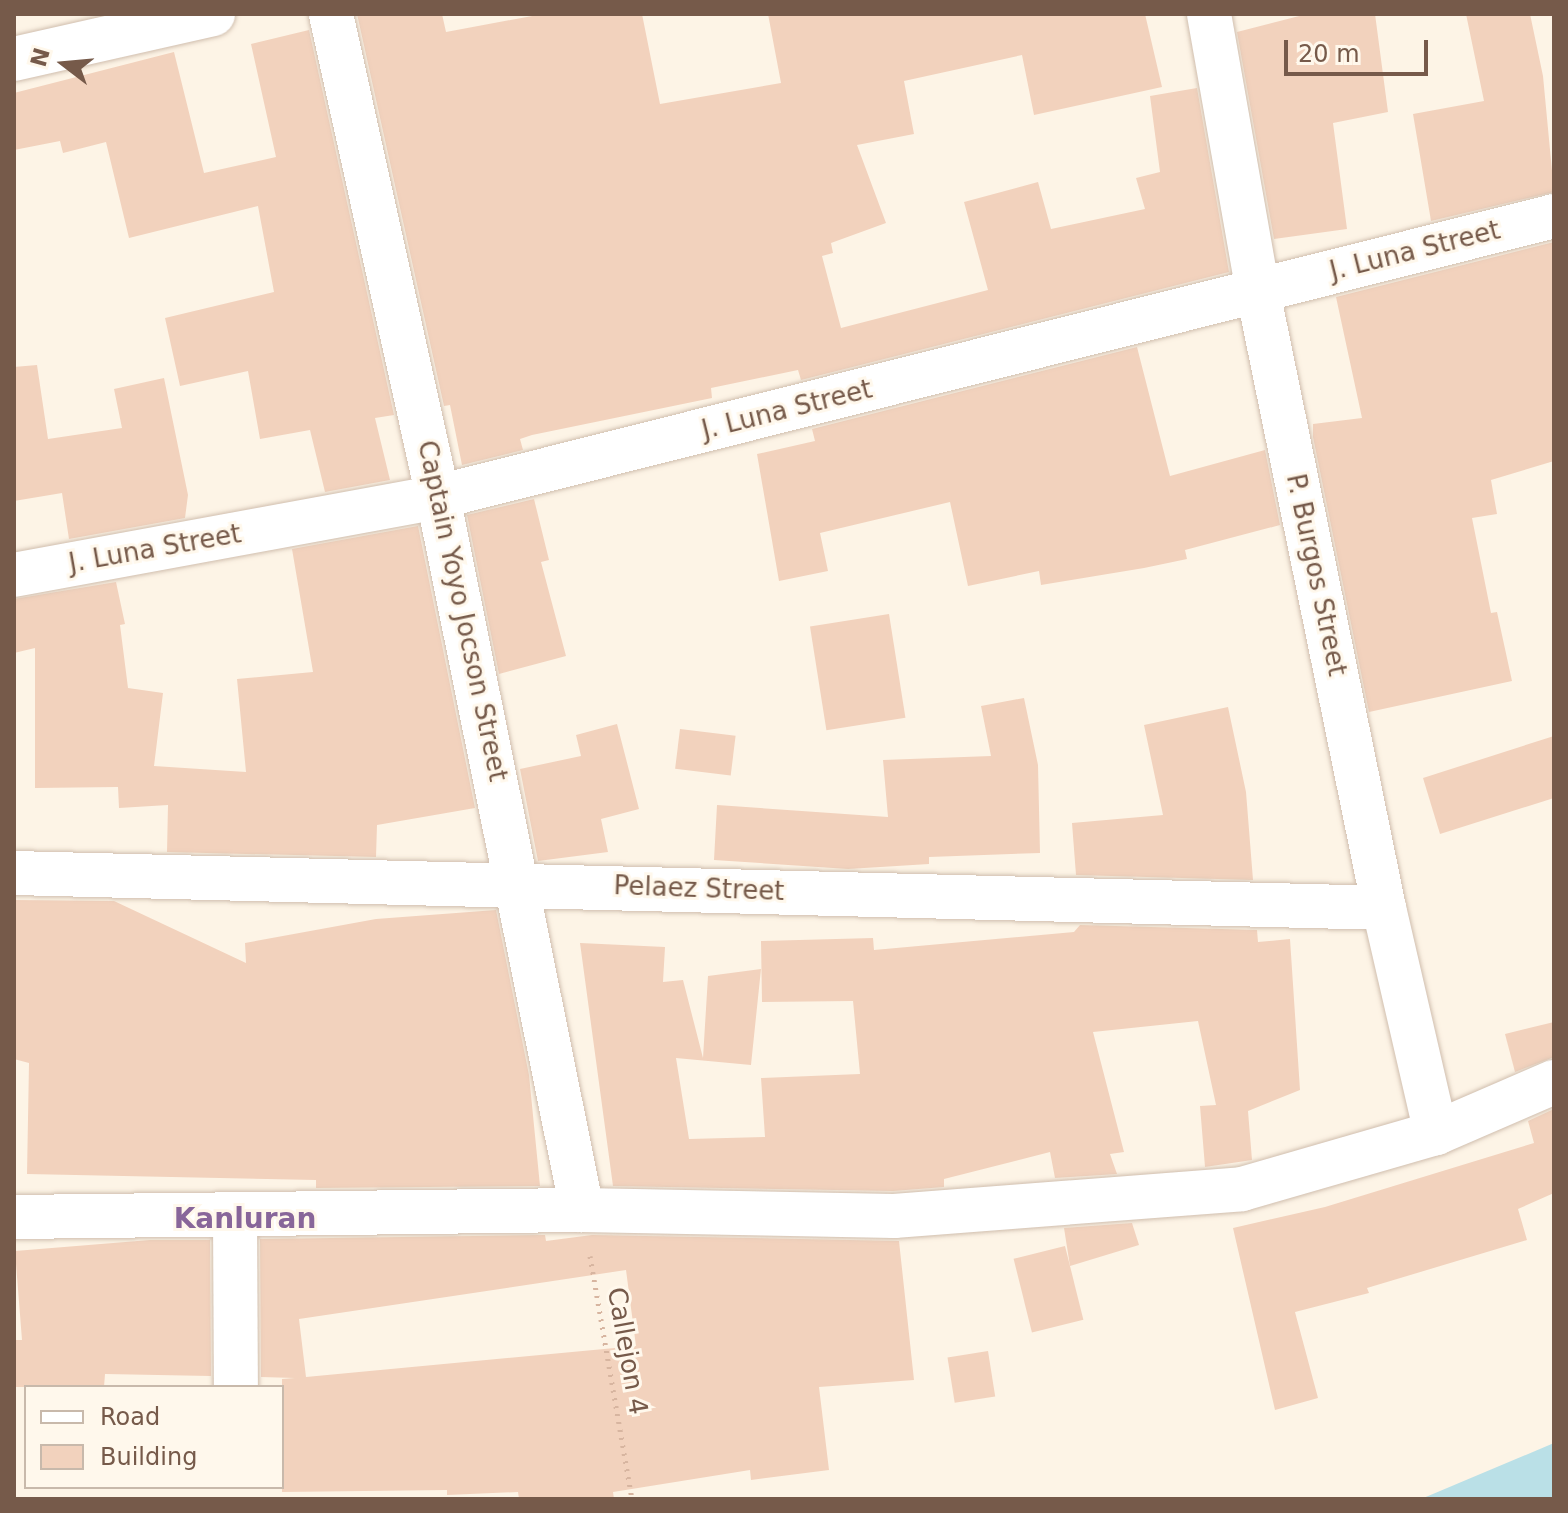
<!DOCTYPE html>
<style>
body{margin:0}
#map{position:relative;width:1568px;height:1513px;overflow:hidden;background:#fdf4e6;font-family:"DejaVu Sans",sans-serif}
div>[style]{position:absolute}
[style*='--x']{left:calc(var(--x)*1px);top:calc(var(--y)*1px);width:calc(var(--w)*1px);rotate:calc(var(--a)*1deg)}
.water>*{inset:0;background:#bae0e7}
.building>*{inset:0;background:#f2d2bd;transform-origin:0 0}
.path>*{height:5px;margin-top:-2.5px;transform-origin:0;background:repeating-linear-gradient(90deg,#d7b5a0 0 2px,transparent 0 8px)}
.roads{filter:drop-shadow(0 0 2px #d0beae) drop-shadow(0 0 2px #d0beae)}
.street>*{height:44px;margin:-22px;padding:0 22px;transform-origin:22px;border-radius:22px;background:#fff}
.secondary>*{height:44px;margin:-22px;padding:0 22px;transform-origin:22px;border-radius:22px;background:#fff}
span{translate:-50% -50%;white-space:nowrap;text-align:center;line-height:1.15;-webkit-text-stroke:6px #fff8ec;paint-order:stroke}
.street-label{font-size:26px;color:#765a4a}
.neighbourhood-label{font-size:28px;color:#88669a;font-weight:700}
.frame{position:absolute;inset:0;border:16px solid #765a4a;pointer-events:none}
.legend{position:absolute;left:24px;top:1385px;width:260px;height:104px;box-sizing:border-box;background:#fff8ec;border:2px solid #c8b9ab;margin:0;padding:10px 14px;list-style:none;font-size:24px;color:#765a4a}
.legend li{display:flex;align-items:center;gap:16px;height:40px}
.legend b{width:40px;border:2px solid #c8b9ab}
.north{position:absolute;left:24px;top:24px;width:80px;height:80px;-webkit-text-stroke:6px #fff8ec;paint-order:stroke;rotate:286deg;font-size:22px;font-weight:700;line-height:32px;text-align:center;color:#765a4a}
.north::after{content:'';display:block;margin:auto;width:28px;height:36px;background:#765a4a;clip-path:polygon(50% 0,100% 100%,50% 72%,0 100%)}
.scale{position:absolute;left:1284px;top:40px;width:144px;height:36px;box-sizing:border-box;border:4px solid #765a4a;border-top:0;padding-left:10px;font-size:24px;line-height:28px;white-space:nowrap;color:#765a4a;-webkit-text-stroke:6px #fff8ec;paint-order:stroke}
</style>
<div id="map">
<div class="water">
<i style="clip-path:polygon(1554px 1443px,1554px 1499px,1421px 1499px)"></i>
</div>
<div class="building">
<i style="clip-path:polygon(357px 14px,442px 14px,446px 32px,543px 14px,642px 14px,660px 104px,781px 83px,768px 14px,1145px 14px,1162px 87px,1034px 115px,1022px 55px,904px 81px,914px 134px,857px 145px,886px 223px,831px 243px,833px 253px,822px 256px,841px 328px,988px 290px,964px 202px,1038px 182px,1051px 229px,1145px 209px,1136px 178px,1160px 172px,1150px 96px,1197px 88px,1229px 272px,801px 380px,798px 370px,711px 388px,712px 398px,532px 435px,520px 439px,523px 450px,462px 465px,450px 405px,444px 406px)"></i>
<i style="clip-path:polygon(1307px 14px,1375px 14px,1388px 112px,1333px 123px,1347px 229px,1274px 239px,1237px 32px)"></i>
<i style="clip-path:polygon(1466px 14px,1530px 14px,1543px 76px,1554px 192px,1431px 221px,1413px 114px,1484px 101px)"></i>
<i style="clip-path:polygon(309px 30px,394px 415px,375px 418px,390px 480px,325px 492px,310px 430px,260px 439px,248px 371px,180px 386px,165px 318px,274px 292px,258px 206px,129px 238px,106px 142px,63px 153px,60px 141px,14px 150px,14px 93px,174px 52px,204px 173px,276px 157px,251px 44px)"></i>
<i style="clip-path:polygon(1554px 242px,1554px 461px,1491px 480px,1497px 514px,1472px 518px,1491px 613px,1497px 612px,1512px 681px,1369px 712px,1313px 437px,1313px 424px,1362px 418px,1336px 297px)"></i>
<i style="clip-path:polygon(1137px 347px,1170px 476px,1265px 450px,1280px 525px,1185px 550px,1187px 559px,1144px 568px,1041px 585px,1039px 571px,968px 586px,950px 502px,820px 533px,828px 571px,779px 581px,757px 454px,815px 441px,812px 429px)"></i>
<i style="clip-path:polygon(37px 365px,48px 439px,122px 428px,114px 389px,164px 378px,188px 495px,185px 518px,69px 539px,62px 493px,14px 501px,14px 367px)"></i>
<i style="clip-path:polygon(534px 499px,549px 560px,541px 562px,566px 656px,499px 674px,467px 515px)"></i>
<i style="clip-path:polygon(418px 526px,475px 808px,377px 825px,376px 857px,167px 852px,168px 805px,119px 808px,118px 787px,35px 788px,35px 648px,14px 653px,14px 599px,116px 582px,125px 624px,120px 625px,128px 688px,163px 693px,154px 766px,246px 772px,237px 679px,313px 672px,292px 549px)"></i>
<i style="left:889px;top:614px;width:105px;height:80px;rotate:81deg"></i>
<i style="clip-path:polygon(1024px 698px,1038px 765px,1040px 853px,929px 857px,929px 864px,848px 869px,714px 860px,717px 805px,888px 817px,883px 760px,991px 756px,981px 706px)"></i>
<i style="clip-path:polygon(1228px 707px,1246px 792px,1253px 880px,1076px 875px,1072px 823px,1163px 815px,1144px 725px)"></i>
<i style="clip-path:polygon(617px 724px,639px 809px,601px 819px,608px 852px,538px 861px,520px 769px,581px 756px,576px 735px)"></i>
<i style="left:680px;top:729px;width:56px;height:40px;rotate:7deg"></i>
<i style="clip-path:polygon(1554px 736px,1554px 798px,1440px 834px,1423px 778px)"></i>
<i style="clip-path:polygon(14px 900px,114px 901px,246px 963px,245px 943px,376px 919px,496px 910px,529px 1075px,540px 1186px,316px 1188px,316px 1180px,27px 1174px,29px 1063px,14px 1059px)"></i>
<i style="clip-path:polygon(1080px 925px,1257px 930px,1258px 942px,1290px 939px,1300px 1090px,1248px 1111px,1252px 1160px,1205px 1167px,1200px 1106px,1216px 1105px,1198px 1021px,1093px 1032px,1124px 1152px,1110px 1154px,1117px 1174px,1055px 1178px,1050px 1152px,944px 1179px,944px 1187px,893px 1191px,613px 1186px,580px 943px,665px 947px,663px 982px,683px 980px,703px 1058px,708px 976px,761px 969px,751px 1065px,676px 1058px,689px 1139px,765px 1137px,761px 1078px,860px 1074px,853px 1001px,762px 1002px,761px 941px,873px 938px,874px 950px,1074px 932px)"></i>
<i style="clip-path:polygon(1554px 1022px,1554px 1057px,1515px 1072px,1505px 1034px)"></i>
<i style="clip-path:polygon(1554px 1109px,1554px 1193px,1518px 1209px,1527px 1240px,1367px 1288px,1369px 1293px,1295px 1312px,1318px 1398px,1275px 1410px,1233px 1228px,1325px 1207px,1534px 1143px,1528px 1121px)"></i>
<i style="clip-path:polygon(1132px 1223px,1139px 1245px,1070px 1266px,1064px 1228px)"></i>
<i style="clip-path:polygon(evenodd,545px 1235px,546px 1241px,592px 1235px,899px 1241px,914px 1380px,819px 1387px,829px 1470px,751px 1480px,750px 1470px,613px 1492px,614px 1499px,519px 1499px,518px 1492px,447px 1495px,447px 1490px,282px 1492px,282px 1379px,295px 1378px,261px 1377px,260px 1239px,545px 1235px,626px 1270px,636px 1346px,306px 1377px,299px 1319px,626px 1270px)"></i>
<i style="clip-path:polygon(150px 1240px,210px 1240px,211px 1376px,105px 1374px,104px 1387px,14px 1387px,14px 1340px,22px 1340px,15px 1251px)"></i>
<i style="left:1065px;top:1246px;width:76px;height:53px;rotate:76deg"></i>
<i style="left:988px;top:1351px;width:46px;height:41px;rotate:81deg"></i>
</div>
<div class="path">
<i style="--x:590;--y:1256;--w:247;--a:80.2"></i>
</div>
<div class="roads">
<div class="street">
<i style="--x:1209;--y:14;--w:282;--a:80"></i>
<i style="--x:1258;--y:292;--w:629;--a:78.44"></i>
<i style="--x:1384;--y:908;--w:231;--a:77"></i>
<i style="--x:14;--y:59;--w:204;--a:-12.7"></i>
<i style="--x:14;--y:575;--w:431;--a:-10.4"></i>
<i style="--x:438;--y:497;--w:1151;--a:-14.13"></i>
<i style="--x:14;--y:873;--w:1370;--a:1.46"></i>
<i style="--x:582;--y:1210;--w:312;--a:1.1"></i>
<i style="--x:894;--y:1216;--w:349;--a:-4.4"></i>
<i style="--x:1242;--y:1189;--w:202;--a:-16.1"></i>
<i style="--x:1436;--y:1133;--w:129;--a:-23.4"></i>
<i style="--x:235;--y:1214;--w:173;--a:89.7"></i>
</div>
<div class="secondary">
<i style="--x:14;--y:1217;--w:568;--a:-0.71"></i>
<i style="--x:582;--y:1210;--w:727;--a:-101.42"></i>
<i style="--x:438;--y:497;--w:495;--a:-102.5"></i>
</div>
</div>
<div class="street-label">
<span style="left:1415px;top:251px;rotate:-14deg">J. Luna Street</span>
<span style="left:787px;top:410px;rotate:-14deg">J. Luna Street</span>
<span style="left:155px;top:549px;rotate:-10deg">J. Luna Street</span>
<span style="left:1316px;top:575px;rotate:78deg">P. Burgos Street</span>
<span style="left:462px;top:611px;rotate:78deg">Captain Yoyo Jocson Street</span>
<span style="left:699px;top:889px;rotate:2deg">Pelaez Street</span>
<span style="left:627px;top:1351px;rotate:80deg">Callejon 4</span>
</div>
<div class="neighbourhood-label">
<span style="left:245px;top:1219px">Kanluran</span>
</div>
<div class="frame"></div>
<ul class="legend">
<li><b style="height:10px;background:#fff"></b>Road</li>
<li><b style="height:22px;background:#f2d2bd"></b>Building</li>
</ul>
<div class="north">N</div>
<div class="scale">20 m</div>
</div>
